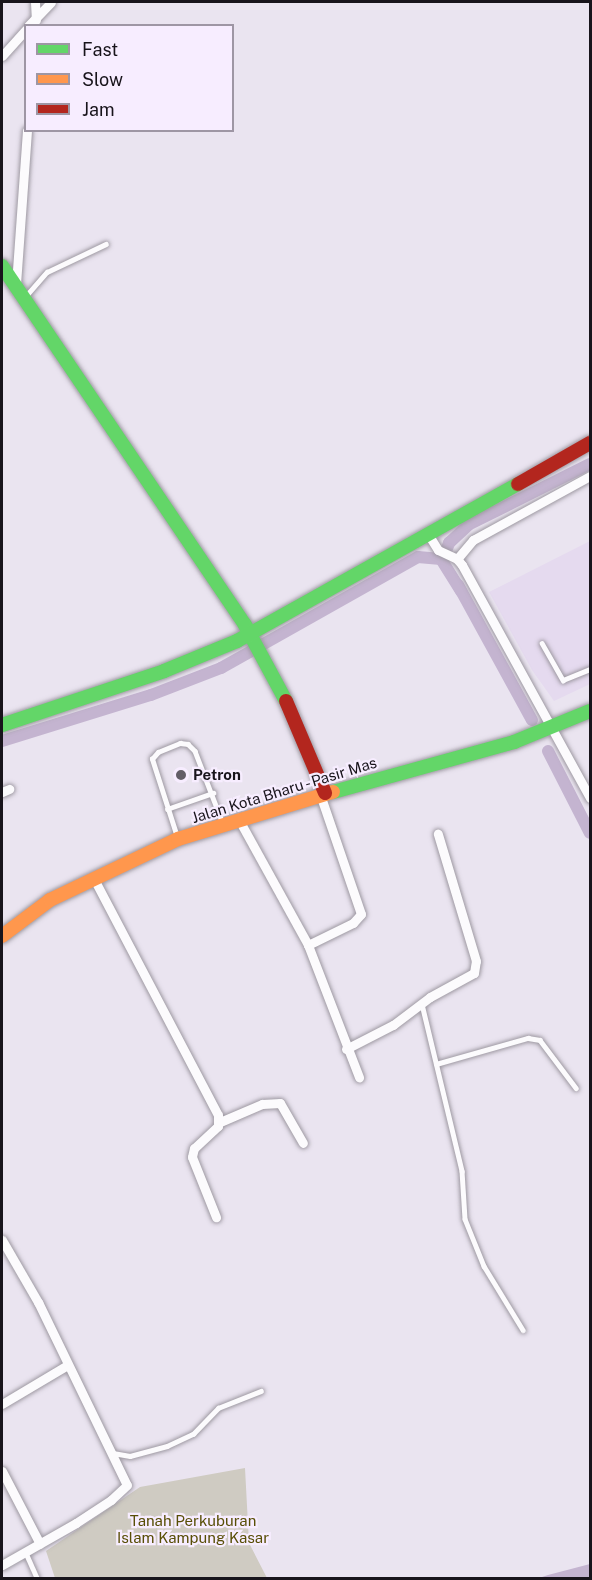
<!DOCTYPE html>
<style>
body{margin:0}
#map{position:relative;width:592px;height:1580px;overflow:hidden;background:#eae4f0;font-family:"Public Sans",sans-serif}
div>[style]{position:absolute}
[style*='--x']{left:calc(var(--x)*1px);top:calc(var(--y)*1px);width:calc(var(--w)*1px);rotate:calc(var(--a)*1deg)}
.built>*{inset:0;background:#e5daef}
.green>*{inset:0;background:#cfcbc2}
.water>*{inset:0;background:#c4b4d0}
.canal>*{height:12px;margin:-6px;padding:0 6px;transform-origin:6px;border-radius:6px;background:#c4b4d0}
.roads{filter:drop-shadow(0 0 2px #9e99a2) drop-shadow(0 0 2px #9e99a2)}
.lane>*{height:4.5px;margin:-2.25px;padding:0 2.25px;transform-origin:2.25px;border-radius:2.25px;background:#fcfbfd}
.street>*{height:9px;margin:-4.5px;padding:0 4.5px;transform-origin:4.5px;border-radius:4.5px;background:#fcfbfd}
.fast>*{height:14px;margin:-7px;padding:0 7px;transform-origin:7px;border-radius:7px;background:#63d668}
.slow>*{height:14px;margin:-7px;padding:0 7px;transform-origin:7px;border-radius:7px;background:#ff974d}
.jam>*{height:14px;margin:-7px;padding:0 7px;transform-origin:7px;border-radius:7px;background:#b3261e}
.dots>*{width:16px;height:16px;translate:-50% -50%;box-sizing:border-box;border:3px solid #f7edff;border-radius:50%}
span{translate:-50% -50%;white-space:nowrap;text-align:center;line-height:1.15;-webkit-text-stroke:4.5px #f7edff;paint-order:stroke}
.poi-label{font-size:15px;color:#18141b;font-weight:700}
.left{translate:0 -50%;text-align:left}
.street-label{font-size:15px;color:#18141b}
.park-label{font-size:15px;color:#584e06}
.frame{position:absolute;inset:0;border:3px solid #18141b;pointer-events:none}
.legend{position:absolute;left:24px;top:24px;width:210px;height:108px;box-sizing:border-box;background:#f7edff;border:2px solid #9e96a4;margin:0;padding:8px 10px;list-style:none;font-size:18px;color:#18141b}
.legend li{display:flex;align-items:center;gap:12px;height:30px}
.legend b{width:30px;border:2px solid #9e96a4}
</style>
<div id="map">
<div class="built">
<i style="clip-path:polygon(590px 541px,590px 684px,554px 701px,532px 670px,489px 592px)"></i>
</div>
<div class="green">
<i style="clip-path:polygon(245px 1468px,249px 1543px,267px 1578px,55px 1578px,46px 1551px,140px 1487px)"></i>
</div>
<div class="water">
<i style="clip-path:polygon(590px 1564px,590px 1578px,539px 1578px,548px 1575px)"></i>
</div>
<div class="canal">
<i style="--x:446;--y:551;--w:9;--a:-69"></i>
<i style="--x:449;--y:543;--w:26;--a:-43"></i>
<i style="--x:468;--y:525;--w:136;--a:-26.6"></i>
<i style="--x:458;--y:585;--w:154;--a:61.3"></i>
<i style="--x:2;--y:741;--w:156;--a:-17.2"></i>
<i style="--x:151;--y:695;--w:75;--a:-21.1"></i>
<i style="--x:221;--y:668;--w:226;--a:-29.4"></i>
<i style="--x:418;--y:557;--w:23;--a:5"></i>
<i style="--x:441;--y:559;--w:38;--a:58"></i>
<i style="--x:548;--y:751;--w:92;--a:62.9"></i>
</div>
<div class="roads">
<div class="lane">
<i style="--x:25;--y:297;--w:33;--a:-49"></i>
<i style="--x:47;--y:272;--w:65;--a:-25.4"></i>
<i style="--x:542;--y:643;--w:43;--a:60.4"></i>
<i style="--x:563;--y:680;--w:29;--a:-22"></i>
<i style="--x:167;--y:809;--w:49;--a:-19.2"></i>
<i style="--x:177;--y:837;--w:82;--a:-107.8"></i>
<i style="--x:152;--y:759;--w:9;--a:-49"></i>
<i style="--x:158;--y:752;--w:24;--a:-22"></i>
<i style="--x:180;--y:743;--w:8;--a:7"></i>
<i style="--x:188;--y:744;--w:10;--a:45"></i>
<i style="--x:195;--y:751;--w:75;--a:68.9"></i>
<i style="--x:422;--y:1004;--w:172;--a:76.5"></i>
<i style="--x:462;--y:1171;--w:48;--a:86.4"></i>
<i style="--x:465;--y:1219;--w:51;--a:68"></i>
<i style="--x:484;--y:1266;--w:75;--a:58.6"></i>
<i style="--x:436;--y:1064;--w:96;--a:-15.8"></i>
<i style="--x:528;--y:1038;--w:12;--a:9"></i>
<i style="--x:540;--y:1040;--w:60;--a:53.1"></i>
<i style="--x:113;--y:1453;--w:17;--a:10"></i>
<i style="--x:130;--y:1456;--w:38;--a:-15"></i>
<i style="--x:167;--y:1446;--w:29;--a:-25"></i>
<i style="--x:193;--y:1434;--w:36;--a:-46"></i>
<i style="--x:218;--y:1408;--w:46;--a:-21.6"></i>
<i style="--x:26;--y:1553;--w:27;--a:66"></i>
</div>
<div class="street">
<i style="--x:35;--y:2;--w:18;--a:87"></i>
<i style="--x:28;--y:26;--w:33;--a:-46"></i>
<i style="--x:2;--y:56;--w:36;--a:-48"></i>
<i style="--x:16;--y:284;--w:154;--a:-85.9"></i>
<i style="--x:428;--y:534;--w:19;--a:58"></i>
<i style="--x:438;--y:550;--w:21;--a:25"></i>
<i style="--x:457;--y:559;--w:8;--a:50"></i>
<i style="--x:462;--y:565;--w:266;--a:61.2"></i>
<i style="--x:457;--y:559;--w:25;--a:-50"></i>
<i style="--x:473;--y:540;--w:133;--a:-28.7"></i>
<i style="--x:2;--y:792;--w:8;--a:-23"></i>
<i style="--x:238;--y:818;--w:145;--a:61.1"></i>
<i style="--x:308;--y:945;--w:142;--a:68.9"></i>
<i style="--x:93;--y:877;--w:269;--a:62.3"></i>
<i style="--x:218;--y:1115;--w:11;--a:90"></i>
<i style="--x:218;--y:1126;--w:33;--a:137"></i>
<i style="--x:194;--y:1148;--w:9;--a:103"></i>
<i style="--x:192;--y:1157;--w:65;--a:68.2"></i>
<i style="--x:308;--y:945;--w:50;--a:-26.1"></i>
<i style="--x:353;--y:923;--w:12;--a:-48"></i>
<i style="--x:361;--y:914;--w:127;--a:-108.9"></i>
<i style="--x:346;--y:1049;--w:53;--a:-27.1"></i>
<i style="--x:393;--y:1025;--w:46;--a:-37.1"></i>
<i style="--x:430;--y:997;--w:50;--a:-28.6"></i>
<i style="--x:474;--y:973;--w:12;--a:-81"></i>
<i style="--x:476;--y:961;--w:133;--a:-106.7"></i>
<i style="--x:220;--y:1122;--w:46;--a:-23.2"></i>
<i style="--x:262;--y:1104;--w:18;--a:-3"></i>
<i style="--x:280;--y:1103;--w:46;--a:60.1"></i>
<i style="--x:2;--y:1240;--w:72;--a:59.9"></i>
<i style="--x:38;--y:1302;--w:203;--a:64.1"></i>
<i style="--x:127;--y:1485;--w:22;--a:137"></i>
<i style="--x:111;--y:1500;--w:42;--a:146.7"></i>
<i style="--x:76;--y:1523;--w:85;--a:150.4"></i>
<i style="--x:2;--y:1404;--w:74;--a:-30.7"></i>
<i style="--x:2;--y:1471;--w:82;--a:62.5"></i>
</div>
<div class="fast">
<i style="--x:2;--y:266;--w:434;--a:55.9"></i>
<i style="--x:245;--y:625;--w:86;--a:61.7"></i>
<i style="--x:2;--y:725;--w:171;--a:-18.4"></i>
<i style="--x:164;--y:671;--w:79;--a:-22.3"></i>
<i style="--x:237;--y:641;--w:322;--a:-29.2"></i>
<i style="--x:333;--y:792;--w:188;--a:-15.4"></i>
<i style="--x:514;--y:742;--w:82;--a:-22.2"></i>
</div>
<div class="slow">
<i style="--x:2;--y:936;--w:60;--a:-36.9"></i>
<i style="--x:50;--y:900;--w:142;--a:-25.5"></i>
<i style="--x:178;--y:839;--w:162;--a:-16.9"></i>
</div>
<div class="jam">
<i style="--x:518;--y:484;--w:83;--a:-29.7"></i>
<i style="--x:286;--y:701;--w:100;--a:67"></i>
</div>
</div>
<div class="dots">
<i style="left:181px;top:775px;background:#625d66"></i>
</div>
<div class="poi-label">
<span class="left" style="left:193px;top:775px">Petron</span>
</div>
<div class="street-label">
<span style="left:284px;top:790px;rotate:-17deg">Jalan Kota Bharu - Pasir Mas</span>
</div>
<div class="park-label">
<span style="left:193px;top:1529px">Tanah Perkuburan<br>Islam Kampung Kasar</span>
</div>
<div class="frame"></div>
<ul class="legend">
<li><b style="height:8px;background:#63d668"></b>Fast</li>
<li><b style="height:8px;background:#ff974d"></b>Slow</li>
<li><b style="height:8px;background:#b3261e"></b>Jam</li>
</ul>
</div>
